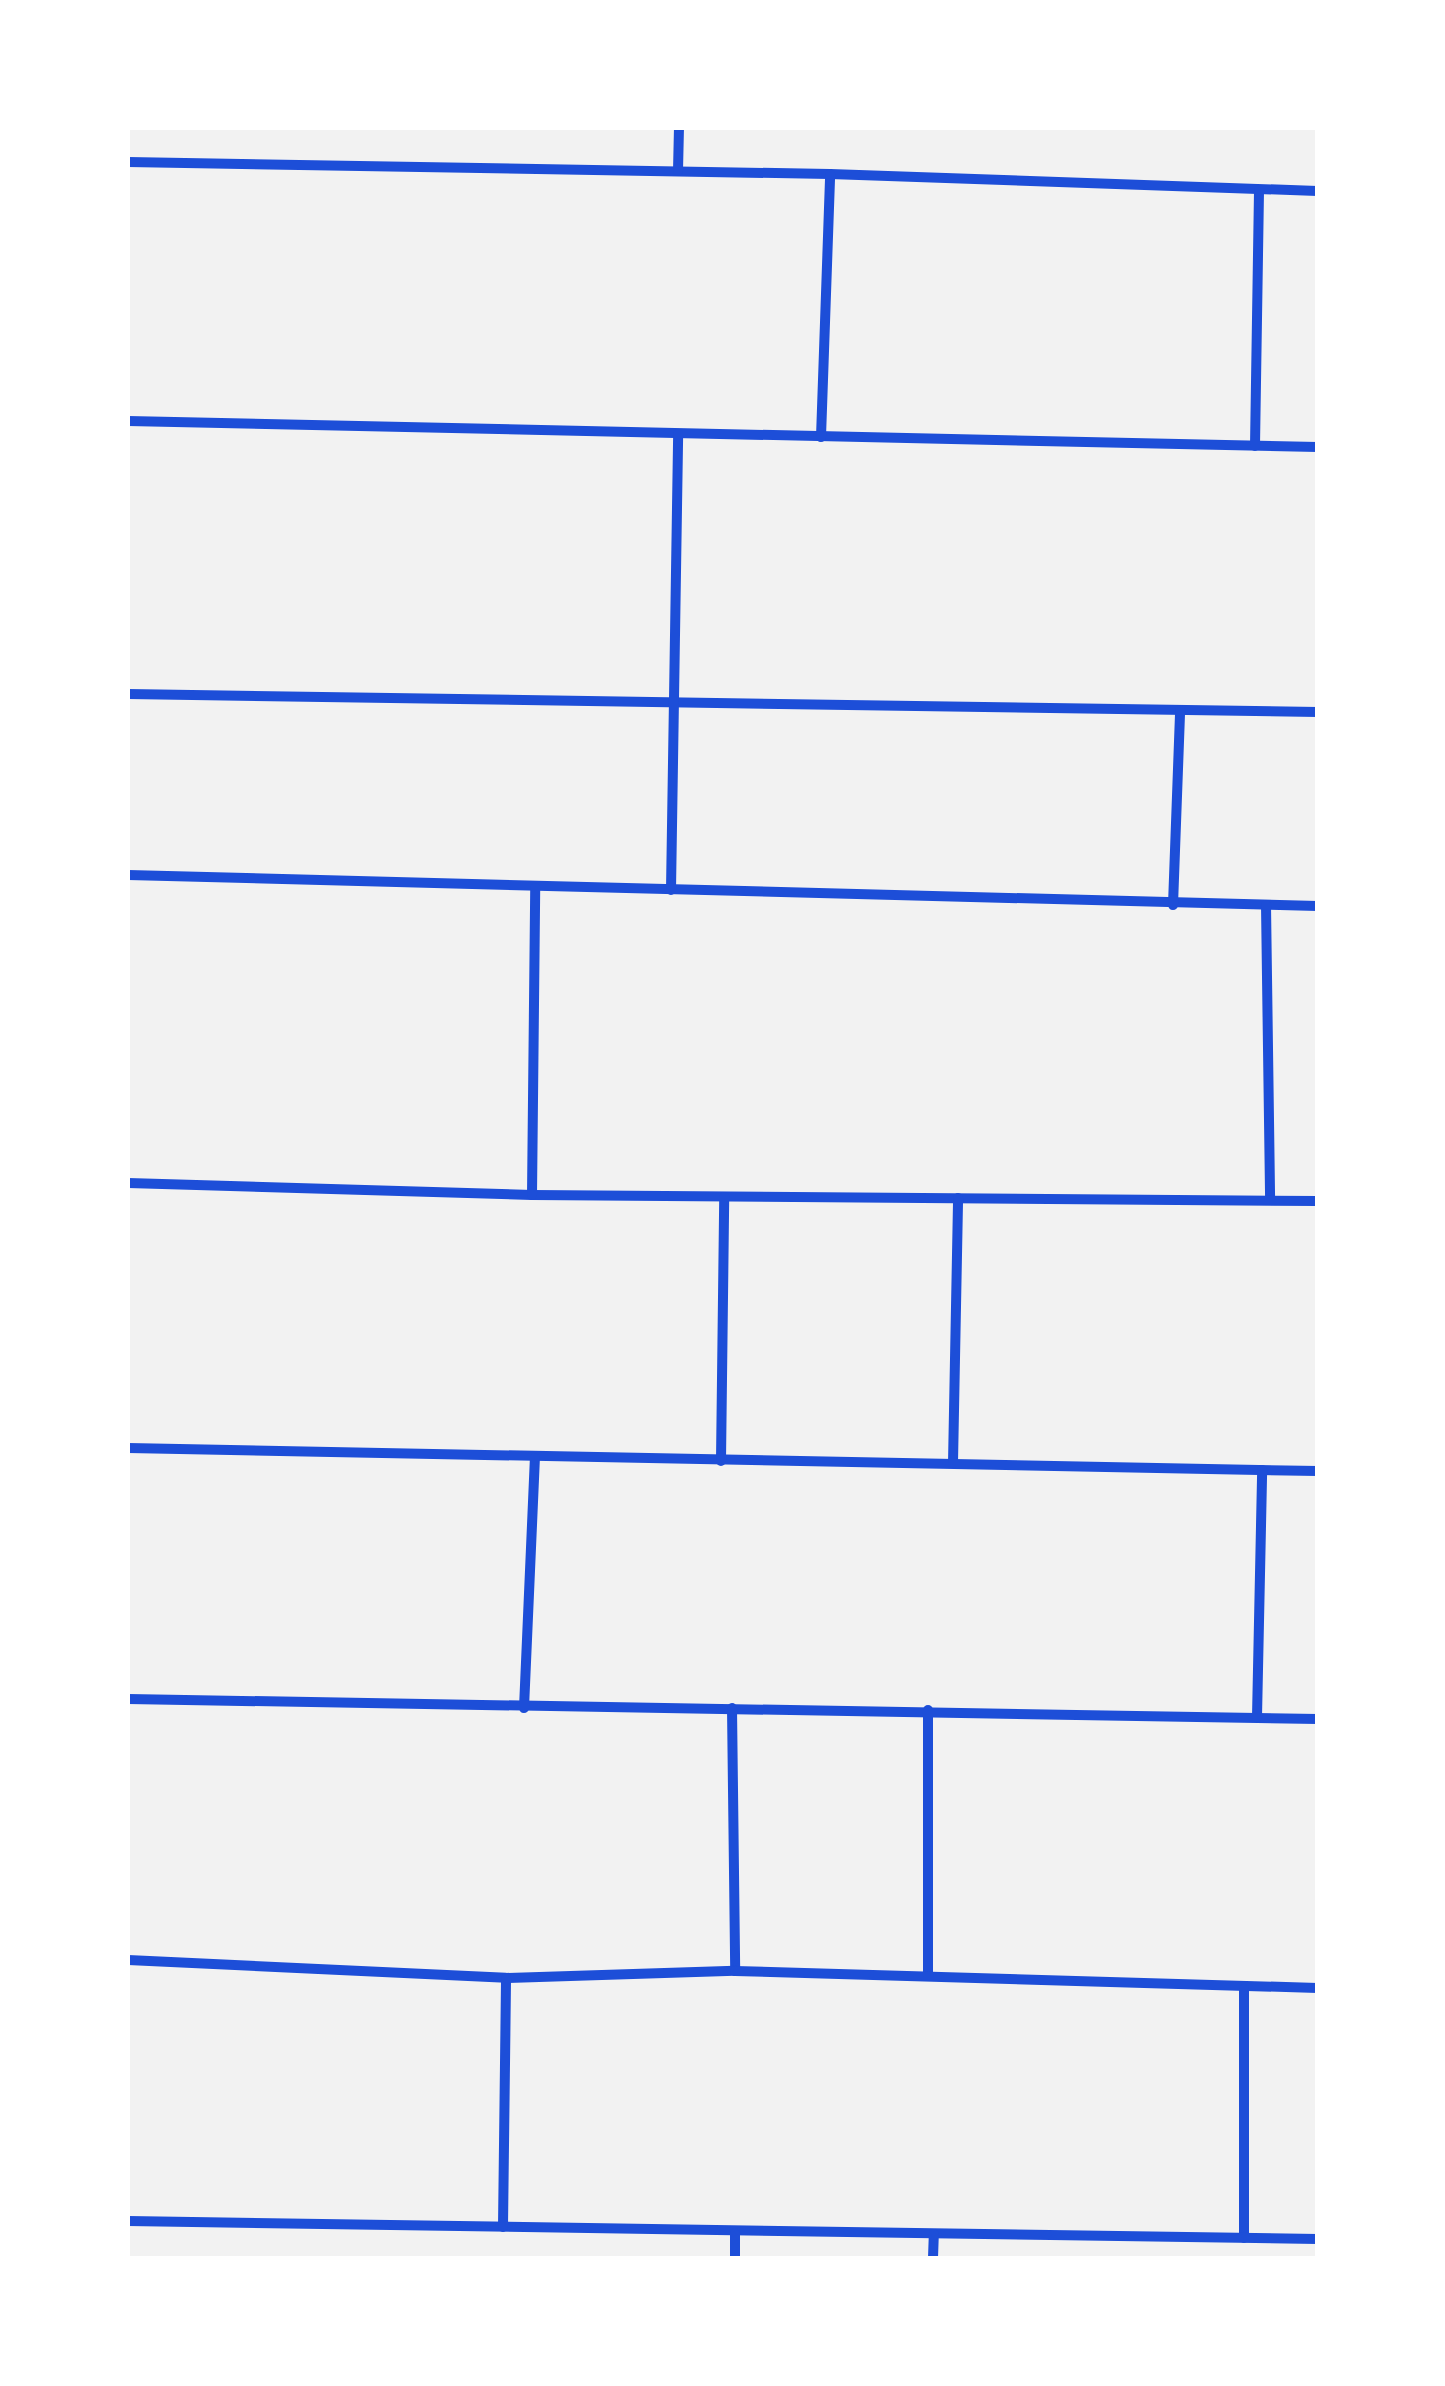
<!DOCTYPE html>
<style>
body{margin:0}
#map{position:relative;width:1445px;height:2386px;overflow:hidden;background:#f2f2f2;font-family:Lato,sans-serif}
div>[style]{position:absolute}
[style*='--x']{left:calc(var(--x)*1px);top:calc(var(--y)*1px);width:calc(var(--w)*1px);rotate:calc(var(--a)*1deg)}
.minor>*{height:10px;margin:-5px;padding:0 5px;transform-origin:5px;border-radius:5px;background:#1d4ed8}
span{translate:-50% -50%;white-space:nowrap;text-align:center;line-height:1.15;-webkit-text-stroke:8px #fff;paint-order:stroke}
.frame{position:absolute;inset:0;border:130px solid #fff;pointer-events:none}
</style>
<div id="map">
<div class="minor">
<i style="--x:128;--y:162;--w:702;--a:0.98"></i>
<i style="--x:830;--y:174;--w:488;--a:2"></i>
<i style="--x:678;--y:171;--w:43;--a:-88.7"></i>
<i style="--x:128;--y:421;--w:1190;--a:1.25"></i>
<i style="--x:821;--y:437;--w:263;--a:-88"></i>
<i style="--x:1255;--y:446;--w:256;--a:-89.1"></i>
<i style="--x:128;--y:694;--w:1190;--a:0.87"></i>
<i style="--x:128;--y:875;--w:1190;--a:1.49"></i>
<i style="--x:671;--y:890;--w:456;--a:-89.1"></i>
<i style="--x:1173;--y:905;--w:195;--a:-87.9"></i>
<i style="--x:1266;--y:905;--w:295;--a:89.2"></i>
<i style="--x:128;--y:1183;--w:404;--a:1.7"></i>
<i style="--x:532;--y:1195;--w:786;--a:0.44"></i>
<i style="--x:532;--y:1195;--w:307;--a:-89.4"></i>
<i style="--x:128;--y:1448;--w:1190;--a:1.11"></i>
<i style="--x:721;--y:1461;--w:264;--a:-89.3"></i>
<i style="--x:953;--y:1463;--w:265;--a:-88.9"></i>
<i style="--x:128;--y:1699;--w:1190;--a:0.96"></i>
<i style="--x:524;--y:1708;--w:250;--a:-87.5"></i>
<i style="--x:732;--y:1708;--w:263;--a:89.3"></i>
<i style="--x:928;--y:1710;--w:263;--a:90"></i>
<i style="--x:1257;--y:1717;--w:247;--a:-88.8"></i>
<i style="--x:128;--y:1960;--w:378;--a:2.7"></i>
<i style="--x:506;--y:1978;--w:229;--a:-1.8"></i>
<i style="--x:735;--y:1971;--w:583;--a:1.67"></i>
<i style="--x:1244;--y:1989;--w:249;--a:90"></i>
<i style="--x:128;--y:2221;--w:1190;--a:0.87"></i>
<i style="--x:503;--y:2227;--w:249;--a:-89.3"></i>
<i style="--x:735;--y:2258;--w:25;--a:-90"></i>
<i style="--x:933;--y:2258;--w:24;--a:-88"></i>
</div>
<div class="frame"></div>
</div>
